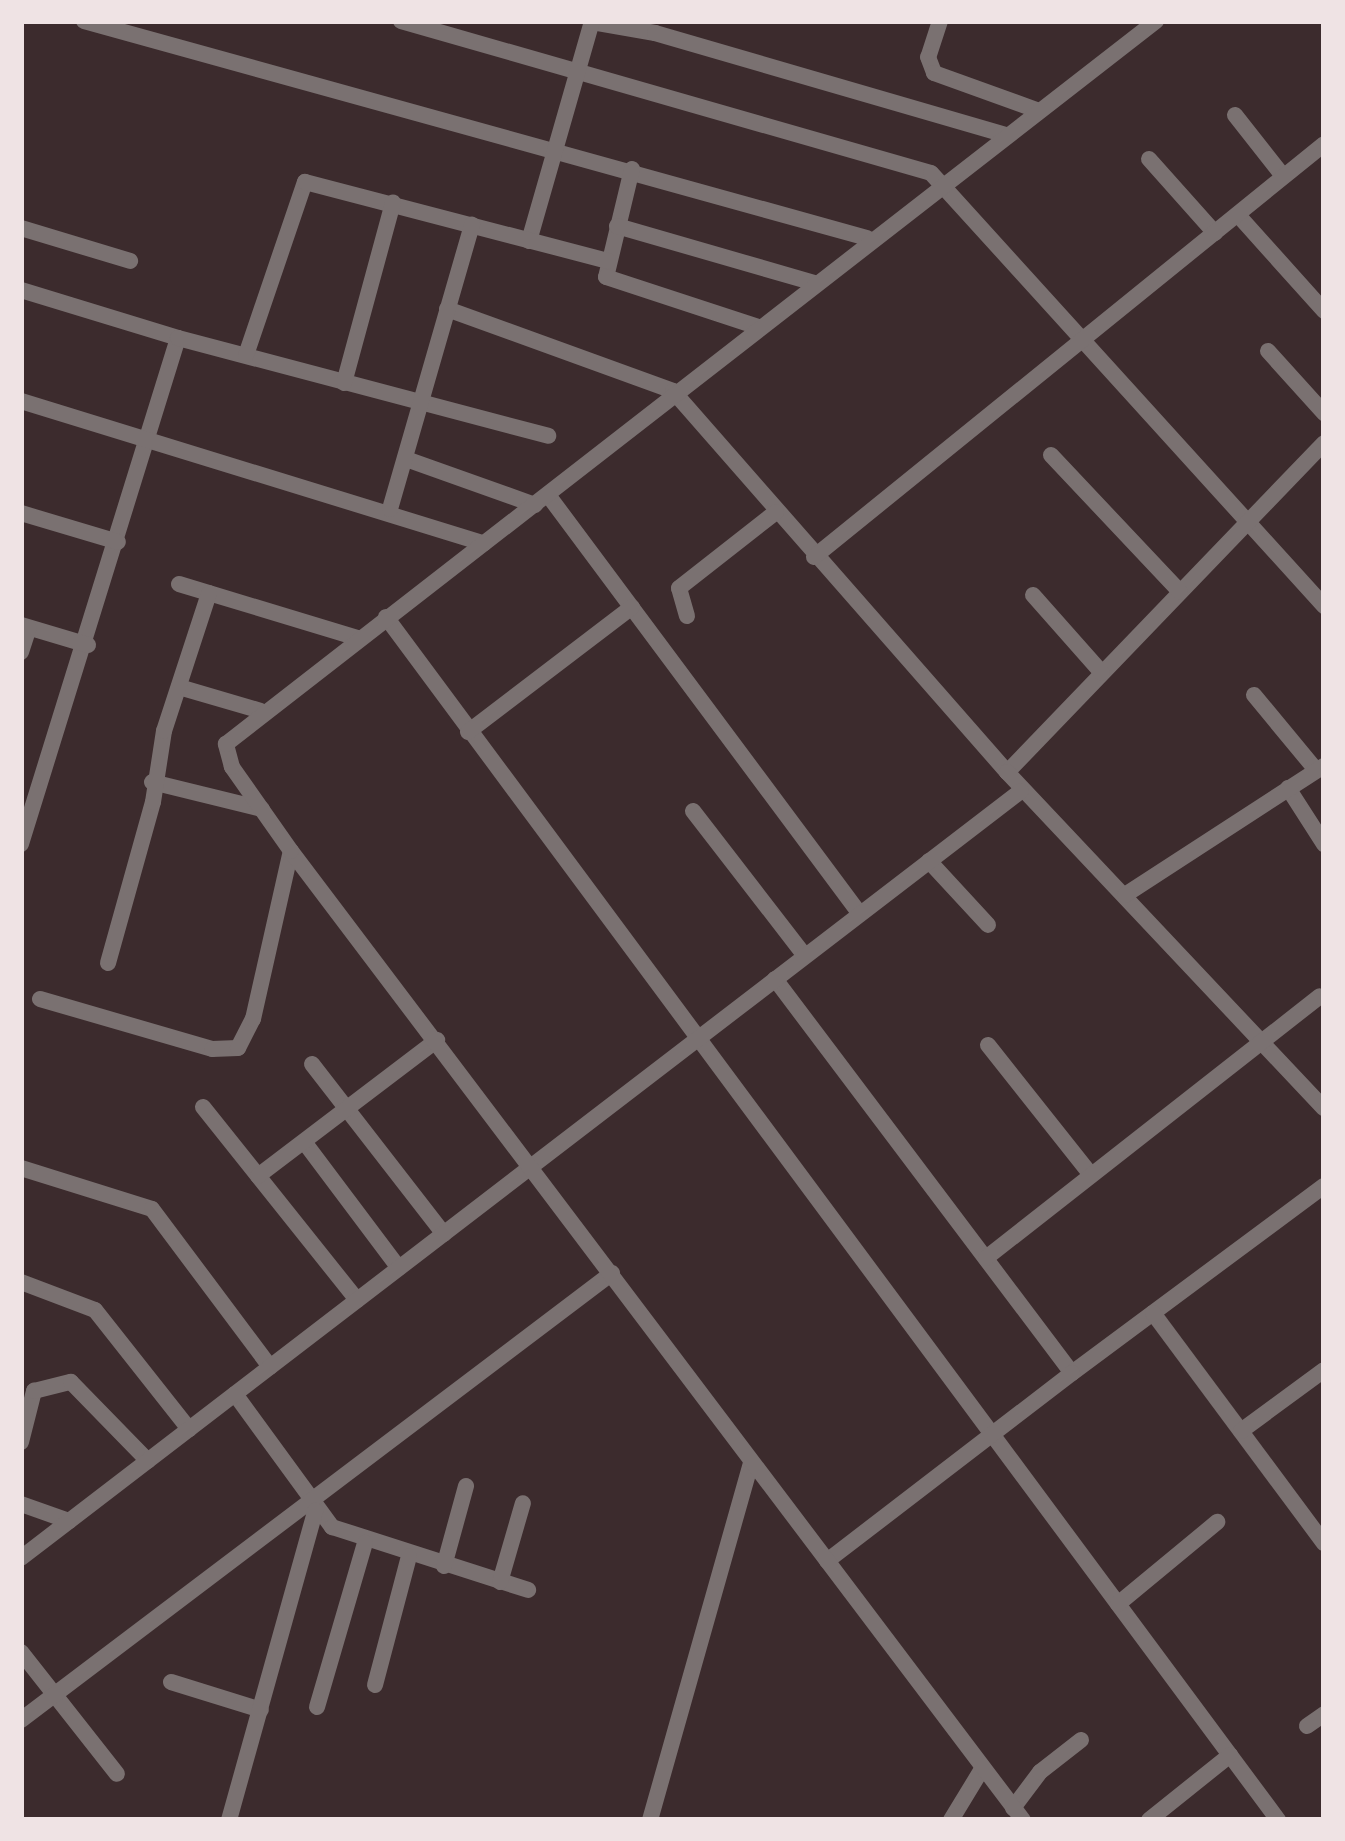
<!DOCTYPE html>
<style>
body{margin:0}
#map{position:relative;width:1345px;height:1841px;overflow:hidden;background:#3c2b2d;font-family:Ubuntu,sans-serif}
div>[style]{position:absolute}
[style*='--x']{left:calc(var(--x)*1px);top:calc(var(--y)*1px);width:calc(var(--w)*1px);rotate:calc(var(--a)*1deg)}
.minor>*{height:16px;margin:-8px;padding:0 8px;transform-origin:8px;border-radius:8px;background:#7a7171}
span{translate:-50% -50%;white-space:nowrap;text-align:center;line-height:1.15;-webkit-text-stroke:12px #1d1617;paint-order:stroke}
.frame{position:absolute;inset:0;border:24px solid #efe3e4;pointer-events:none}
</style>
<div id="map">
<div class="minor">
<i style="--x:84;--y:21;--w:813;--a:15.49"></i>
<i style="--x:401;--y:21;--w:551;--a:16"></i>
<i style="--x:931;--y:173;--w:585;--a:47.77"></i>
<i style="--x:940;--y:21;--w:38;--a:108"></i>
<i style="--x:928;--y:57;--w:17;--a:69"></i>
<i style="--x:934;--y:73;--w:109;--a:19.8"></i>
<i style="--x:592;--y:22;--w:64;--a:9.9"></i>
<i style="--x:655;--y:33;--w:366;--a:16.2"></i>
<i style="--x:1235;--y:115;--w:78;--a:51.8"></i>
<i style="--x:1149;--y:159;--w:99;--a:48.3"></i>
<i style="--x:632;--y:169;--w:111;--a:103.5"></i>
<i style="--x:606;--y:277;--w:160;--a:18.2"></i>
<i style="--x:1238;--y:215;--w:129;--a:48.1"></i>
<i style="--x:617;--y:226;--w:206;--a:16.1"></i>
<i style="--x:21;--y:228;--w:114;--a:16.8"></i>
<i style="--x:529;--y:241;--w:229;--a:-74"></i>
<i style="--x:21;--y:290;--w:164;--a:17"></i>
<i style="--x:178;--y:338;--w:530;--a:107.24"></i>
<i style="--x:447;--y:309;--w:240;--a:19.9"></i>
<i style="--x:673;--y:391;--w:507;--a:48.76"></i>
<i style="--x:178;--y:338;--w:383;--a:14.8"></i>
<i style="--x:1268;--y:351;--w:84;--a:47.9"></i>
<i style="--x:246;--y:355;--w:183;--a:-71.2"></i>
<i style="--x:305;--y:182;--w:313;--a:14.6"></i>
<i style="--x:344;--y:383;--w:187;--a:-74.8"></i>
<i style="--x:21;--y:401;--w:484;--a:17.1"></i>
<i style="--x:1324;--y:443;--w:457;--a:133.9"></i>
<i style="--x:1007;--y:772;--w:462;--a:46.7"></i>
<i style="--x:1051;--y:455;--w:188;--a:46.7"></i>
<i style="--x:406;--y:459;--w:137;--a:19.6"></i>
<i style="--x:548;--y:495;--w:522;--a:53.33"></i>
<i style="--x:390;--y:509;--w:296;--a:-73.9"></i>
<i style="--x:21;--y:513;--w:101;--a:16.6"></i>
<i style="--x:814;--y:557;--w:656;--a:-39"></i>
<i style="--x:179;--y:584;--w:187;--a:16.8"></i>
<i style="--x:1033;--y:595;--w:104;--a:48.5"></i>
<i style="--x:687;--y:616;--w:29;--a:-106"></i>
<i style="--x:679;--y:588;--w:123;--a:-38.1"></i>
<i style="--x:386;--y:617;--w:1498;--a:53.44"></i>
<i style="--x:21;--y:625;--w:70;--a:16.6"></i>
<i style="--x:21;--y:652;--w:25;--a:-72"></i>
<i style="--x:179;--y:687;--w:85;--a:16.3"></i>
<i style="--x:1254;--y:695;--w:97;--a:50.4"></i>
<i style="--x:468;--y:732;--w:206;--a:-37.3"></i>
<i style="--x:152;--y:782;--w:113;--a:13.8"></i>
<i style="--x:1288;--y:788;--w:67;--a:57.3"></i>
<i style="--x:693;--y:811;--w:183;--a:52.3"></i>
<i style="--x:929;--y:861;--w:87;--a:47.3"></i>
<i style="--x:1125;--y:895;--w:237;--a:-33"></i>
<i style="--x:108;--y:963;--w:167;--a:-74.4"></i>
<i style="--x:153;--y:802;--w:72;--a:-81.2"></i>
<i style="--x:164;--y:731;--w:145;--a:-71.9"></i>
<i style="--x:775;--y:979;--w:493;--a:53"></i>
<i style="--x:1072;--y:1373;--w:314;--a:-36.6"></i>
<i style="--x:40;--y:999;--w:179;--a:16.2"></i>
<i style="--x:212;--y:1049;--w:26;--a:-2"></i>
<i style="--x:238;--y:1048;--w:33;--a:-63"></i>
<i style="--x:253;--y:1019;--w:172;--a:-77.3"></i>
<i style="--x:988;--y:1045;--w:166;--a:51.6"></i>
<i style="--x:312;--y:1064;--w:215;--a:52.2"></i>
<i style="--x:203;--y:1107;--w:247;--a:51.4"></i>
<i style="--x:305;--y:1143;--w:156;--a:53.1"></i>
<i style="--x:21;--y:1168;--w:137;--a:17.4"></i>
<i style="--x:152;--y:1209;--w:197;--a:53.2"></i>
<i style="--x:258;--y:1176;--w:225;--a:-37.2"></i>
<i style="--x:986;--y:1258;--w:424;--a:-38.1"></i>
<i style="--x:21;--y:1282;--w:79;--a:20.7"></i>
<i style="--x:95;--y:1310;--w:152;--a:51.7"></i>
<i style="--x:1153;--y:1313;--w:287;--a:53.4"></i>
<i style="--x:235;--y:1394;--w:165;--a:53.9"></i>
<i style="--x:332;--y:1527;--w:206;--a:17.8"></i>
<i style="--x:1241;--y:1431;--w:103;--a:-36.3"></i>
<i style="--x:21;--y:1442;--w:53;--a:-75.7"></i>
<i style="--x:34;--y:1391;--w:38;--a:-14"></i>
<i style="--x:71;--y:1382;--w:110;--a:45.7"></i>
<i style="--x:21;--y:1504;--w:51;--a:19.5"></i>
<i style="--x:21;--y:1558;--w:1260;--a:-37.49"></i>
<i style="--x:827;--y:1561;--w:309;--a:-37.5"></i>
<i style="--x:444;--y:1566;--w:83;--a:-74.6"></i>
<i style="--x:500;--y:1582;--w:82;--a:-73.8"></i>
<i style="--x:1118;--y:1604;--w:129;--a:-39.6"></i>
<i style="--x:21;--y:1652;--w:155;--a:51.8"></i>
<i style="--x:171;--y:1682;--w:94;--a:17.3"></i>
<i style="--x:375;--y:1685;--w:133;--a:-75.2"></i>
<i style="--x:317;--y:1707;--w:171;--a:-73.7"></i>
<i style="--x:21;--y:1720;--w:741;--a:-37.1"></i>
<i style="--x:1307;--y:1726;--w:21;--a:-35"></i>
<i style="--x:1013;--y:1808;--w:45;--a:-53.1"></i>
<i style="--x:1040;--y:1772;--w:52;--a:-38"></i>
<i style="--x:229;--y:1820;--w:321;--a:-74.4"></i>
<i style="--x:650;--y:1820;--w:371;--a:-74.2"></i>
<i style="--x:951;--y:1820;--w:60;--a:-58.7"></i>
<i style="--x:1023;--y:1820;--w:1214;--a:-127.07"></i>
<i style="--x:291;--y:851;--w:103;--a:-125.1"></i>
<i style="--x:232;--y:767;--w:24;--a:-105"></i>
<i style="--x:226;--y:744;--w:1178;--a:-37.86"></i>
<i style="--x:1149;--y:1820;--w:104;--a:-38.7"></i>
</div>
<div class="frame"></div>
</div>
